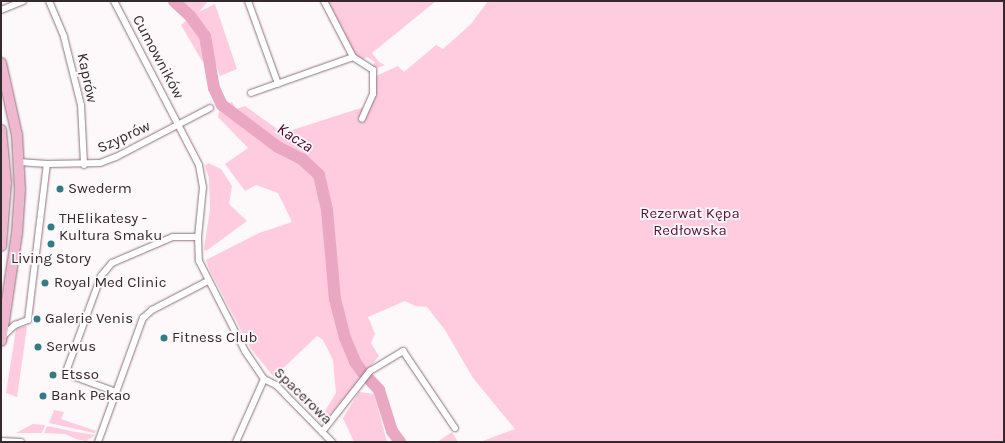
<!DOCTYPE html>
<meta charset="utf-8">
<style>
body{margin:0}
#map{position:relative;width:1005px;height:443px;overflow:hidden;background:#fdf8fa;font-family:Karla,sans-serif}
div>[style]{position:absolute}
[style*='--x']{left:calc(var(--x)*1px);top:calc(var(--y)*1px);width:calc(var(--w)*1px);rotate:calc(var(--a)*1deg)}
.green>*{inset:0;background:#ffcbdf}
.river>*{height:12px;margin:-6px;padding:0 6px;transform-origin:6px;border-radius:6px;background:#eaa7c2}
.roads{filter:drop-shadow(0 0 1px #8b737c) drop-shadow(0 0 1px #8b737c)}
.street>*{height:6px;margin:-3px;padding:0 3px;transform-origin:3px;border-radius:3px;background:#fff}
.primary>*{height:10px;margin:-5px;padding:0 5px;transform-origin:5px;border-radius:5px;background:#f0b8cf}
.dots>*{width:11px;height:11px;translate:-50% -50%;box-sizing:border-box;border:2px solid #fdf8fa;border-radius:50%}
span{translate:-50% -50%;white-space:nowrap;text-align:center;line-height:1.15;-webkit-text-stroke:3.5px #fdf8fa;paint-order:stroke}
.street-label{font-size:15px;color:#342a2d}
.poi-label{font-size:15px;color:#342a2d}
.left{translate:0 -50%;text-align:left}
.park-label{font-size:15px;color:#5d1038}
.water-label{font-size:16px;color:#4f002d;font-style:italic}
.frame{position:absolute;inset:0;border:2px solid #342a2d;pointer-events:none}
</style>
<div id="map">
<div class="green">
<i style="clip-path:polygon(180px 1px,208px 1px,199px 12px,215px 4px,237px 69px,220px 76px,215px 63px,202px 61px,181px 25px,192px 16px)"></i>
<i style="clip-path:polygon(328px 1px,436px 1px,372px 53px,379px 62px,385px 65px,377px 68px,373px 66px,375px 62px,367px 57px,362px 60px,357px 58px)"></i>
<i style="clip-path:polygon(488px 1px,1004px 1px,1004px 442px,480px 442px,515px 429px,473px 378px,445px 330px,427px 307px,415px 306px,405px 301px,368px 317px,375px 334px,371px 343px,379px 356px,323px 424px,319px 421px,336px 393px,333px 360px,323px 340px,317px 336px,274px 377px,251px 349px,209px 269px,206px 260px,259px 233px,292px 222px,278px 193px,256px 185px,245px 191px,225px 164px,248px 148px,218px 117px,220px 106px,232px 102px,236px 109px,245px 106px,283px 133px,364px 107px,369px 109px,376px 76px,398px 66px,404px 72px,436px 45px,443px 49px,471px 24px)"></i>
<i style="clip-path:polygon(208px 163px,221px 169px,232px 186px,229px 204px,247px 221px,206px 251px,204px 249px,210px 209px,209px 178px,205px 166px)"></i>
<i style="clip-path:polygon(25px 326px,27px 327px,17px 397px,6px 393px,16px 329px)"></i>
<i style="clip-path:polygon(359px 392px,374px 394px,387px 442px,354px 442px,343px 418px)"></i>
<i style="clip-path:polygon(54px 410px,64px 412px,61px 419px,96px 431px,94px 433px,49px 423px)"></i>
<i style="clip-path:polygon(33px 424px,45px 425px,42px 433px,16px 433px)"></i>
<i style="clip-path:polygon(47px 426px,76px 432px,95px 435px,86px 441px,76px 439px,65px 434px,44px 433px)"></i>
<i style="clip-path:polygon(452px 432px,458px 442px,437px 442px)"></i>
</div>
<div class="river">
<i style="--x:174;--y:1;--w:23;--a:43"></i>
<i style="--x:191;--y:17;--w:24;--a:54"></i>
<i style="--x:205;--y:36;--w:53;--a:80.2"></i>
<i style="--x:214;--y:88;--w:19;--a:65"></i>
<i style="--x:222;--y:105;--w:70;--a:36.9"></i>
<i style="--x:278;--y:147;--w:27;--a:27"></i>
<i style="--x:302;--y:159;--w:23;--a:43"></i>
<i style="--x:319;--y:175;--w:36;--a:77"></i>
<i style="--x:327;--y:210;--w:89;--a:84.9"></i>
<i style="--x:335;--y:299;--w:40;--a:75.6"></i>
<i style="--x:345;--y:338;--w:26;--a:67"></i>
<i style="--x:355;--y:362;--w:14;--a:54"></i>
<i style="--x:367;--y:377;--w:18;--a:47"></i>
<i style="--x:379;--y:390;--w:43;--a:72.4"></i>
<i style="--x:392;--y:431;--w:14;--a:54"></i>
</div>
<div class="roads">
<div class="street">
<i style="--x:49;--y:1;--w:39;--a:67"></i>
<i style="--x:64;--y:37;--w:70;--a:76"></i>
<i style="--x:81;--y:105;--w:60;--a:87.1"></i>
<i style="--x:114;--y:1;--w:185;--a:62.6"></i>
<i style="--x:199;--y:165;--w:22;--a:80"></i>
<i style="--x:203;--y:187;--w:50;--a:95.7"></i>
<i style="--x:198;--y:237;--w:24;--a:88"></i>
<i style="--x:199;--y:261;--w:101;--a:62.9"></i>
<i style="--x:245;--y:351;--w:34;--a:56"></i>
<i style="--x:248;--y:1;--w:88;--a:70.1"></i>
<i style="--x:324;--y:1;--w:63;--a:62.6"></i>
<i style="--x:353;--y:57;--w:24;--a:33"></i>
<i style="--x:373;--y:70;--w:24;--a:90"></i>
<i style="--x:373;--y:94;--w:27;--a:114"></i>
<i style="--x:1;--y:10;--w:24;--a:-22"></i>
<i style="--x:251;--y:93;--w:108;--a:-19.4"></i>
<i style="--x:19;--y:162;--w:28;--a:4"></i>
<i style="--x:47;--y:164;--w:53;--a:-1.1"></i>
<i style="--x:100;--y:163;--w:17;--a:-21"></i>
<i style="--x:116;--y:157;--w:106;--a:-27.5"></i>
<i style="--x:2;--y:337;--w:18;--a:-43"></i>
<i style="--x:15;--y:325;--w:14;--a:-21"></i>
<i style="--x:28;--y:320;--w:157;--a:-83.1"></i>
<i style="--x:264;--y:379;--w:13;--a:27"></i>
<i style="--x:276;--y:385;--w:80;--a:45.5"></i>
<i style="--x:116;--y:392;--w:46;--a:-159.6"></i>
<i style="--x:73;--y:376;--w:9;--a:-131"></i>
<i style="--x:67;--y:369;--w:99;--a:-69.9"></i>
<i style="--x:101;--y:276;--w:17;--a:-50"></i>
<i style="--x:112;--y:263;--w:66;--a:-23.1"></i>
<i style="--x:173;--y:237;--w:25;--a:0"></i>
<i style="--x:322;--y:432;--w:78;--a:-51.8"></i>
<i style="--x:370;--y:371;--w:39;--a:-31"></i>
<i style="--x:403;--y:351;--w:93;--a:56"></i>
<i style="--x:1;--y:441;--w:20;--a:3"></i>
<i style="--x:98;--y:442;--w:132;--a:-70.1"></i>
<i style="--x:143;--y:318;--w:12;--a:-42"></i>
<i style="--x:152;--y:310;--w:63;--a:-27.4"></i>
<i style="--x:236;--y:442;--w:69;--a:-66"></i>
</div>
<div class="primary">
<i style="--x:1;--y:63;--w:74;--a:77.5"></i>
<i style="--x:17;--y:135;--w:55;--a:86.9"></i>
<i style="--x:20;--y:190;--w:43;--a:94"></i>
<i style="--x:17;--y:233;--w:109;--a:98.4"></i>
<i style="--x:1;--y:130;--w:53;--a:84.6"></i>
<i style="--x:6;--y:183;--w:63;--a:94.5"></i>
</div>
</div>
<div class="dots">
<i style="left:60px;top:189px;background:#347c83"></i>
<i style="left:51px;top:227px;background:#347c83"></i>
<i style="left:51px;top:244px;background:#347c83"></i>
<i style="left:45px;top:283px;background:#347c83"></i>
<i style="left:37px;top:319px;background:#347c83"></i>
<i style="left:164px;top:338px;background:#347c83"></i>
<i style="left:38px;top:347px;background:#347c83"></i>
<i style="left:53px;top:375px;background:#347c83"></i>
<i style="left:43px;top:396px;background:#347c83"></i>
</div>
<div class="street-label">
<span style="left:158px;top:57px;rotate:62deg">Cumowników</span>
<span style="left:87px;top:78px;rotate:78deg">Kaprów</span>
<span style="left:124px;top:137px;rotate:-25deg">Szyprów</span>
<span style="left:303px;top:396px;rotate:44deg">Spacerowa</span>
</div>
<div class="poi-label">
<span class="left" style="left:68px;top:189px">Swederm</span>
<span class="left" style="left:59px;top:227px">THElikatesy -<br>Kultura Smaku</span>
<span style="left:51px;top:259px">Living Story</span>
<span class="left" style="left:54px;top:283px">Royal Med Clinic</span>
<span class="left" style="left:45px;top:319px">Galerie Venis</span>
<span class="left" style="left:172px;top:338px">Fitness Club</span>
<span class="left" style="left:46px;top:347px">Serwus</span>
<span class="left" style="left:61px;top:375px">Etsso</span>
<span class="left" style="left:51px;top:396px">Bank Pekao</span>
</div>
<div class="park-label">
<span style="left:690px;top:222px">Rezerwat Kępa<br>Redłowska</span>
</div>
<div class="water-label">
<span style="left:295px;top:138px;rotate:33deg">Kacza</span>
</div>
<div class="frame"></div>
</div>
